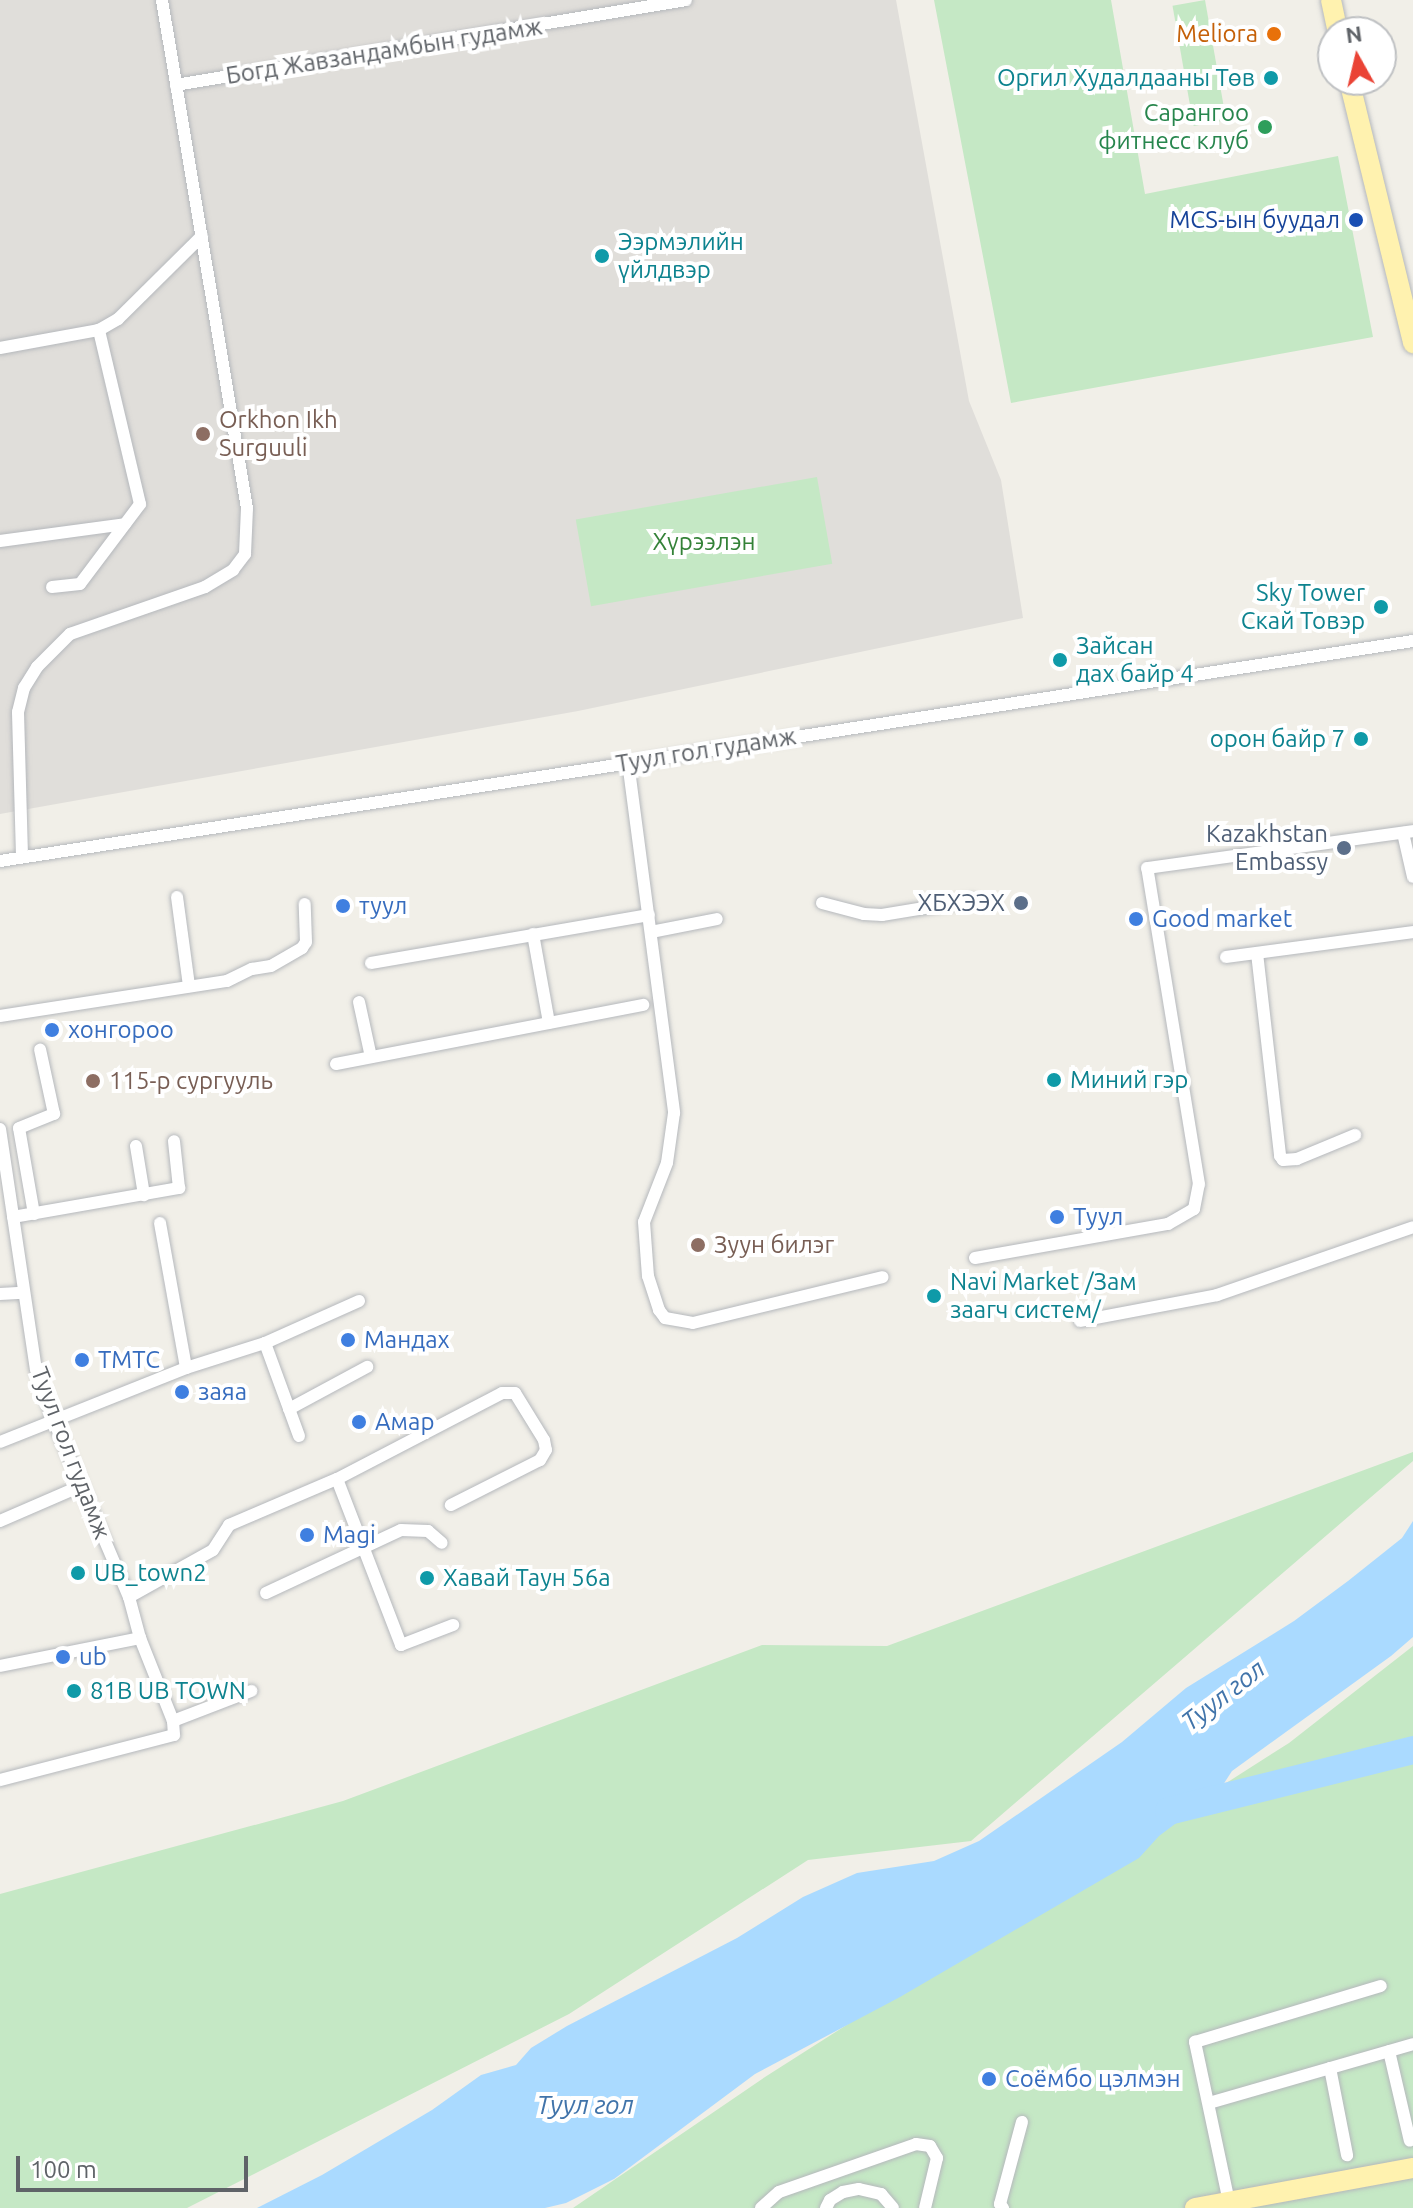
<!DOCTYPE html>
<meta charset="utf-8">
<style>
body{margin:0}
#map{position:relative;width:1413px;height:2208px;overflow:hidden;background:#f1efe8;font-family:Ubuntu,sans-serif}
div>[style]{position:absolute}
[style*='--x']{left:calc(var(--x)*1px);top:calc(var(--y)*1px);width:calc(var(--w)*1px);rotate:calc(var(--a)*1deg)}
.industrial>*{inset:0;background:#e0deda}
.green>*{inset:0;background:#c5e8c5;transform-origin:0 0}
.water>*{inset:0;background:#aadaff}
.river>*{height:28px;margin:-14px;padding:0 14px;transform-origin:14px;border-radius:14px;background:#aadaff}
.roads{filter:drop-shadow(0 0 2px #b5b8bc) drop-shadow(0 0 2px #b5b8bc)}
.minor>*{height:12px;margin:-6px;padding:0 6px;transform-origin:6px;border-radius:6px;background:#fff}
.primary>*{height:20px;margin:-10px;padding:0 10px;transform-origin:10px;border-radius:10px;background:#fff2af}
.dots>*{width:22px;height:22px;translate:-50% -50%;box-sizing:border-box;border:4px solid #fff;border-radius:50%}
span{translate:-50% -50%;white-space:nowrap;text-align:center;line-height:1.15;-webkit-text-stroke:8px #fff;paint-order:stroke}
.food-label{font-size:24px;color:#c56008}
.right{translate:-100% -50%;text-align:right}
.street-label{font-size:24px;color:#5f6368}
.culture-label{font-size:24px;color:#0d838f}
.left{translate:0 -50%;text-align:left}
.leisure-label{font-size:24px;color:#27864d}
.transit-label{font-size:24px;color:#164399}
.education-label{font-size:24px;color:#785e54}
.park-label{font-size:24px;color:#348238}
.service-label{font-size:24px;color:#4e5e75}
.shop-label{font-size:24px;color:#366cbe}
.water-label{font-size:26px;color:#4174aa;font-style:italic}
.north{position:absolute;left:1317px;top:16px;width:80px;height:80px;box-sizing:border-box;background:#fff;border:2px solid #bfc1c3;border-radius:50%;rotate:352deg;font-size:22px;font-weight:700;line-height:32px;text-align:center;color:#5f6368}
.north::after{content:'';display:block;margin:auto;width:28px;height:36px;background:#ea4335;clip-path:polygon(50% 0,100% 100%,50% 72%,0 100%)}
.scale{position:absolute;left:16px;top:2156px;width:232px;height:36px;box-sizing:border-box;border:4px solid #5f6368;border-top:0;padding-left:10px;font-size:24px;line-height:28px;white-space:nowrap;color:#5f6368;-webkit-text-stroke:6px #fff;paint-order:stroke}
</style>
<div id="map">
<div class="industrial">
<i style="clip-path:polygon(0 0,896px 0,969px 401px,1001px 480px,1023px 618px,578px 711px,0 814px)"></i>
</div>
<div class="green">
<i style="clip-path:polygon(934px 0,1111px 0,1145px 194px,1338px 156px,1373px 337px,1011px 403px)"></i>
<i style="left:1205px;top:0;width:122px;height:33px;rotate:80deg"></i>
<i style="left:817px;top:477px;width:88px;height:245px;rotate:80deg"></i>
<i style="clip-path:polygon(1413px 1452px,1413px 1461px,971px 1841px,808px 1860px,569px 2014px,187px 2208px,0 2208px,0 1894px,343px 1801px,762px 1645px,887px 1646px)"></i>
<i style="clip-path:polygon(1413px 1646px,1413px 2208px,573px 2208px,765px 2077px,1289px 1743px)"></i>
</div>
<div class="water">
<i style="clip-path:polygon(1413px 1521px,1413px 1637px,1391px 1656px,1232px 1771px,1219px 1791px,1159px 1836px,1139px 1858px,900px 1997px,755px 2074px,614px 2179px,566px 2203px,545px 2208px,257px 2208px,322px 2175px,432px 2110px,481px 2075px,516px 2065px,531px 2048px,567px 2026px,737px 1938px,803px 1897px,857px 1873px,934px 1861px,979px 1841px,1122px 1742px,1186px 1688px,1294px 1621px,1348px 1581px,1402px 1538px)"></i>
</div>
<div class="river">
<i style="--x:1169;--y:1811;--w:252;--a:-14"></i>
</div>
<div class="roads">
<div class="minor">
<i style="--x:176;--y:85;--w:517;--a:-9.46"></i>
<i style="--x:0;--y:348;--w:101;--a:-10.3"></i>
<i style="--x:99;--y:330;--w:22;--a:-30"></i>
<i style="--x:118;--y:319;--w:118;--a:-44.7"></i>
<i style="--x:0;--y:541;--w:126;--a:-7.7"></i>
<i style="--x:52;--y:587;--w:28;--a:-6"></i>
<i style="--x:80;--y:584;--w:100;--a:-53.1"></i>
<i style="--x:140;--y:504;--w:179;--a:-103.3"></i>
<i style="--x:628;--y:762;--w:354;--a:82.5"></i>
<i style="--x:674;--y:1113;--w:50;--a:98"></i>
<i style="--x:667;--y:1163;--w:63;--a:111.3"></i>
<i style="--x:644;--y:1222;--w:54;--a:85.8"></i>
<i style="--x:648;--y:1276;--w:36;--a:72"></i>
<i style="--x:659;--y:1310;--w:10;--a:53"></i>
<i style="--x:665;--y:1318;--w:28;--a:10"></i>
<i style="--x:693;--y:1323;--w:195;--a:-13.6"></i>
<i style="--x:1403;--y:833;--w:45;--a:77.2"></i>
<i style="--x:22;--y:856;--w:144;--a:-91.6"></i>
<i style="--x:18;--y:712;--w:25;--a:-76"></i>
<i style="--x:24;--y:688;--w:25;--a:-58"></i>
<i style="--x:37;--y:667;--w:47;--a:-45"></i>
<i style="--x:70;--y:634;--w:143;--a:-19.2"></i>
<i style="--x:205;--y:587;--w:33;--a:-31"></i>
<i style="--x:233;--y:570;--w:20;--a:-53"></i>
<i style="--x:245;--y:554;--w:46;--a:-87.5"></i>
<i style="--x:247;--y:508;--w:515;--a:-99.5"></i>
<i style="--x:0;--y:861;--w:1430;--a:-8.85"></i>
<i style="--x:177;--y:897;--w:90;--a:82.3"></i>
<i style="--x:822;--y:903;--w:43;--a:14.7"></i>
<i style="--x:864;--y:914;--w:18;--a:3"></i>
<i style="--x:882;--y:915;--w:92;--a:-9.4"></i>
<i style="--x:651;--y:932;--w:67;--a:-11.1"></i>
<i style="--x:533;--y:934;--w:90;--a:79.8"></i>
<i style="--x:1257;--y:953;--w:204;--a:83.5"></i>
<i style="--x:1280;--y:1156;--w:5;--a:53"></i>
<i style="--x:1283;--y:1160;--w:14;--a:-4"></i>
<i style="--x:1297;--y:1159;--w:63;--a:-22.5"></i>
<i style="--x:1226;--y:957;--w:189;--a:-7.6"></i>
<i style="--x:371;--y:963;--w:282;--a:-9.8"></i>
<i style="--x:359;--y:1002;--w:56;--a:77.7"></i>
<i style="--x:0;--y:1016;--w:230;--a:-8.8"></i>
<i style="--x:227;--y:981;--w:28;--a:-26"></i>
<i style="--x:252;--y:969;--w:19;--a:-9"></i>
<i style="--x:271;--y:966;--w:36;--a:-30"></i>
<i style="--x:302;--y:948;--w:7;--a:-56"></i>
<i style="--x:306;--y:942;--w:38;--a:-92"></i>
<i style="--x:336;--y:1064;--w:313;--a:-10.9"></i>
<i style="--x:0;--y:1129;--w:243;--a:81.5"></i>
<i style="--x:36;--y:1369;--w:53;--a:71.2"></i>
<i style="--x:53;--y:1419;--w:194;--a:66.9"></i>
<i style="--x:129;--y:1597;--w:42;--a:75"></i>
<i style="--x:140;--y:1638;--w:89;--a:68.3"></i>
<i style="--x:173;--y:1721;--w:14;--a:86"></i>
<i style="--x:174;--y:1735;--w:180;--a:165.5"></i>
<i style="--x:136;--y:1146;--w:50;--a:80.7"></i>
<i style="--x:34;--y:1214;--w:87;--a:-99.9"></i>
<i style="--x:19;--y:1128;--w:38;--a:-22"></i>
<i style="--x:54;--y:1114;--w:66;--a:-102.2"></i>
<i style="--x:13;--y:1217;--w:169;--a:-9.9"></i>
<i style="--x:179;--y:1188;--w:47;--a:-96.1"></i>
<i style="--x:160;--y:1223;--w:147;--a:79.8"></i>
<i style="--x:975;--y:1258;--w:196;--a:-10"></i>
<i style="--x:1168;--y:1224;--w:30;--a:-30"></i>
<i style="--x:1194;--y:1209;--w:25;--a:-79"></i>
<i style="--x:1199;--y:1184;--w:320;--a:-99.3"></i>
<i style="--x:1147;--y:868;--w:269;--a:-7.9"></i>
<i style="--x:0;--y:1294;--w:22;--a:-3"></i>
<i style="--x:1080;--y:1321;--w:139;--a:-10.7"></i>
<i style="--x:1217;--y:1295;--w:207;--a:-19.1"></i>
<i style="--x:265;--y:1343;--w:103;--a:-24.1"></i>
<i style="--x:289;--y:1409;--w:89;--a:-28.3"></i>
<i style="--x:0;--y:1442;--w:200;--a:-21.7"></i>
<i style="--x:186;--y:1368;--w:83;--a:-17.6"></i>
<i style="--x:265;--y:1343;--w:99;--a:69.9"></i>
<i style="--x:337;--y:1479;--w:178;--a:68.9"></i>
<i style="--x:401;--y:1645;--w:56;--a:-21"></i>
<i style="--x:0;--y:1521;--w:88;--a:-23.4"></i>
<i style="--x:266;--y:1593;--w:149;--a:-25"></i>
<i style="--x:401;--y:1530;--w:27;--a:2"></i>
<i style="--x:428;--y:1531;--w:18;--a:41"></i>
<i style="--x:129;--y:1597;--w:96;--a:-29.2"></i>
<i style="--x:213;--y:1550;--w:30;--a:-57"></i>
<i style="--x:229;--y:1525;--w:117;--a:-23.1"></i>
<i style="--x:337;--y:1479;--w:186;--a:-27.5"></i>
<i style="--x:502;--y:1393;--w:13;--a:0"></i>
<i style="--x:515;--y:1393;--w:55;--a:58.3"></i>
<i style="--x:544;--y:1440;--w:10;--a:79"></i>
<i style="--x:546;--y:1450;--w:12;--a:121"></i>
<i style="--x:540;--y:1460;--w:100;--a:153.2"></i>
<i style="--x:0;--y:1666;--w:143;--a:-11.3"></i>
<i style="--x:173;--y:1721;--w:84;--a:-21"></i>
<i style="--x:1389;--y:2051;--w:92;--a:76.9"></i>
<i style="--x:1330;--y:2068;--w:89;--a:78.9"></i>
<i style="--x:1209;--y:2103;--w:212;--a:-16.1"></i>
<i style="--x:1229;--y:2202;--w:164;--a:-102"></i>
<i style="--x:1195;--y:2042;--w:194;--a:-16.8"></i>
<i style="--x:761;--y:2208;--w:24;--a:-42"></i>
<i style="--x:779;--y:2192;--w:145;--a:-19.3"></i>
<i style="--x:916;--y:2144;--w:14;--a:8"></i>
<i style="--x:930;--y:2146;--w:14;--a:60"></i>
<i style="--x:937;--y:2158;--w:51;--a:103.5"></i>
<i style="--x:826;--y:2208;--w:9;--a:-63"></i>
<i style="--x:830;--y:2200;--w:15;--a:-32"></i>
<i style="--x:843;--y:2192;--w:16;--a:-11"></i>
<i style="--x:859;--y:2189;--w:23;--a:13"></i>
<i style="--x:881;--y:2194;--w:18;--a:49"></i>
<i style="--x:1003;--y:2208;--w:5;--a:-127"></i>
<i style="--x:1000;--y:2204;--w:85;--a:-75"></i>
</div>
<div class="primary">
<i style="--x:1331;--y:0;--w:33;--a:78"></i>
<i style="--x:1349;--y:80;--w:271;--a:76.3"></i>
<i style="--x:1195;--y:2208;--w:222;--a:-10.4"></i>
</div>
</div>
<div class="dots">
<i style="left:1274px;top:34px;background:#e8710a"></i>
<i style="left:1271px;top:78px;background:#0f9aa8"></i>
<i style="left:1265px;top:127px;background:#2e9e5b"></i>
<i style="left:1356px;top:220px;background:#1a4fb4"></i>
<i style="left:602px;top:256px;background:#0f9aa8"></i>
<i style="left:203px;top:434px;background:#8d6e63"></i>
<i style="left:1381px;top:607px;background:#0f9aa8"></i>
<i style="left:1060px;top:660px;background:#0f9aa8"></i>
<i style="left:1361px;top:739px;background:#0f9aa8"></i>
<i style="left:1344px;top:848px;background:#5c6f8a"></i>
<i style="left:1021px;top:903px;background:#5c6f8a"></i>
<i style="left:343px;top:906px;background:#3f7fe0"></i>
<i style="left:1136px;top:919px;background:#3f7fe0"></i>
<i style="left:52px;top:1030px;background:#3f7fe0"></i>
<i style="left:1054px;top:1080px;background:#0f9aa8"></i>
<i style="left:93px;top:1081px;background:#8d6e63"></i>
<i style="left:1057px;top:1217px;background:#3f7fe0"></i>
<i style="left:698px;top:1245px;background:#8d6e63"></i>
<i style="left:934px;top:1296px;background:#0f9aa8"></i>
<i style="left:348px;top:1340px;background:#3f7fe0"></i>
<i style="left:82px;top:1360px;background:#3f7fe0"></i>
<i style="left:182px;top:1392px;background:#3f7fe0"></i>
<i style="left:359px;top:1422px;background:#3f7fe0"></i>
<i style="left:307px;top:1535px;background:#3f7fe0"></i>
<i style="left:78px;top:1573px;background:#0f9aa8"></i>
<i style="left:427px;top:1578px;background:#0f9aa8"></i>
<i style="left:63px;top:1657px;background:#3f7fe0"></i>
<i style="left:74px;top:1691px;background:#0f9aa8"></i>
<i style="left:989px;top:2079px;background:#3f7fe0"></i>
</div>
<div class="food-label">
<span class="right" style="left:1258px;top:34px">Meliora</span>
</div>
<div class="street-label">
<span style="left:384px;top:51px;rotate:-9deg">Богд Жавзандамбын гудамж</span>
<span style="left:706px;top:750px;rotate:-9deg">Туул гол гудамж</span>
<span style="left:71px;top:1453px;rotate:69deg">Туул гол гудамж</span>
</div>
<div class="culture-label">
<span class="right" style="left:1255px;top:78px">Оргил Худалдааны Төв</span>
<span class="left" style="left:618px;top:256px">Ээрмэлийн<br>үйлдвэр</span>
<span class="right" style="left:1365px;top:607px">Sky Tower<br>Скай Товэр</span>
<span class="left" style="left:1076px;top:660px">Зайсан<br>дах байр 4</span>
<span class="right" style="left:1345px;top:739px">орон байр 7</span>
<span class="left" style="left:1070px;top:1080px">Миний гэр</span>
<span class="left" style="left:950px;top:1296px">Navi Market /Зам<br>заагч систем/</span>
<span class="left" style="left:94px;top:1573px">UB_town2</span>
<span class="left" style="left:443px;top:1578px">Хавай Таун 56а</span>
<span class="left" style="left:90px;top:1691px">81В UB TOWN</span>
</div>
<div class="leisure-label">
<span class="right" style="left:1249px;top:127px">Сарангоо<br>фитнесс клуб</span>
</div>
<div class="transit-label">
<span class="right" style="left:1340px;top:220px">MCS-ын буудал</span>
</div>
<div class="education-label">
<span class="left" style="left:219px;top:434px">Orkhon Ikh<br>Surguuli</span>
<span class="left" style="left:109px;top:1081px">115-р сургууль</span>
<span class="left" style="left:714px;top:1245px">Зуун билэг</span>
</div>
<div class="park-label">
<span style="left:704px;top:542px">Хүрээлэн</span>
</div>
<div class="service-label">
<span class="right" style="left:1328px;top:848px">Kazakhstan<br>Embassy</span>
<span class="right" style="left:1005px;top:903px">ХБХЭЭХ</span>
</div>
<div class="shop-label">
<span class="left" style="left:359px;top:906px">туул</span>
<span class="left" style="left:1152px;top:919px">Good market</span>
<span class="left" style="left:68px;top:1030px">хонгороо</span>
<span class="left" style="left:1073px;top:1217px">Туул</span>
<span class="left" style="left:364px;top:1340px">Мандах</span>
<span class="left" style="left:98px;top:1360px">ТМТС</span>
<span class="left" style="left:198px;top:1392px">заяа</span>
<span class="left" style="left:375px;top:1422px">Амар</span>
<span class="left" style="left:323px;top:1535px">Magi</span>
<span class="left" style="left:79px;top:1657px">ub</span>
<span class="left" style="left:1005px;top:2079px">Соёмбо цэлмэн</span>
</div>
<div class="water-label">
<span style="left:1223px;top:1695px;rotate:-38deg">Туул гол</span>
<span style="left:585px;top:2105px">Туул гол</span>
</div>
<div class="north">N</div>
<div class="scale">100 m</div>
</div>
